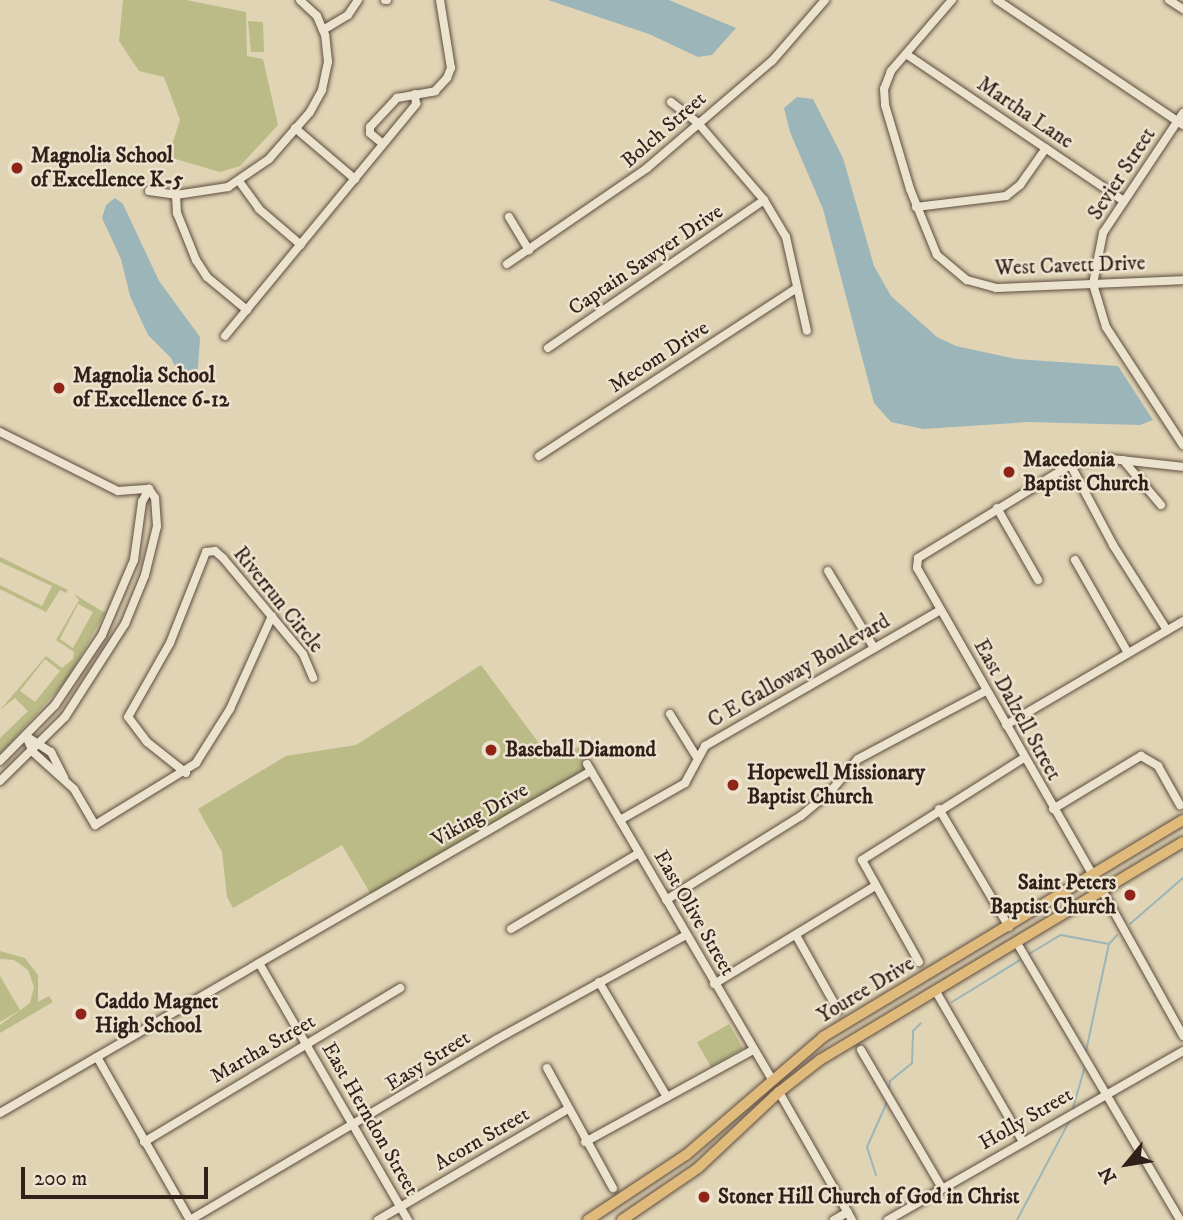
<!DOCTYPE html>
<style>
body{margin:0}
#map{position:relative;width:1183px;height:1220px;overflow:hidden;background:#e1d4b4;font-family:"IM FELL DW Pica",serif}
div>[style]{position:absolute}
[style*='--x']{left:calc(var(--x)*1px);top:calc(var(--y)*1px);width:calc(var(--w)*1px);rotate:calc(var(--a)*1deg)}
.green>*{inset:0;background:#babb87;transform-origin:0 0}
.water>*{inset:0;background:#9bb5b9}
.stream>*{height:2px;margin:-1px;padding:0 1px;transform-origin:1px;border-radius:1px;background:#9bb5b9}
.roads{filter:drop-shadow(0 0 2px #5d4c40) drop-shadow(0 0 2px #5d4c40)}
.minor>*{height:8px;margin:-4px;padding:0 4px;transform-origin:4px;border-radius:4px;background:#ece3ce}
.major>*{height:10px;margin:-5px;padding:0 5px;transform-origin:5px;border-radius:5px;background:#e0ba7a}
.dots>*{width:19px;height:19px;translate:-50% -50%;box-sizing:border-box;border:4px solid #ece3ce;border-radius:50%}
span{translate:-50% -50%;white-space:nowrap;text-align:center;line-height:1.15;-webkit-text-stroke:5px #ece3ce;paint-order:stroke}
.street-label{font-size:21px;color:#311f19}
.poi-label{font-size:21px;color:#311f19;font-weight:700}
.left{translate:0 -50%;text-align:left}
.right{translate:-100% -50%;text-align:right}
.north{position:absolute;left:1092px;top:1129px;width:70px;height:70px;-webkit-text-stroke:5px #ece3ce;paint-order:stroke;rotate:240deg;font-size:19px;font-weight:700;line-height:28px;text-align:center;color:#311f19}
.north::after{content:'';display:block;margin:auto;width:24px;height:32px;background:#311f19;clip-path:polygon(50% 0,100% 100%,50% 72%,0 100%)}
.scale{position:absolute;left:21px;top:1167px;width:187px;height:32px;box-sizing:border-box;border:4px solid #311f19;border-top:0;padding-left:9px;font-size:21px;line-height:24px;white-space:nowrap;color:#311f19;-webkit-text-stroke:5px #ece3ce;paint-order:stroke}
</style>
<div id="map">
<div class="green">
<i style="clip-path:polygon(123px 0,186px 0,246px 12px,247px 56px,263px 59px,278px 125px,240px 166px,220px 172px,155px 153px,172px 145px,180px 120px,164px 77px,139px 71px,119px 41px)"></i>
<i style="clip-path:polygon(248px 21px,263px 22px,264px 52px,251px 52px)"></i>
<i style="clip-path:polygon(0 557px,68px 590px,66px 593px,60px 590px,46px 612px,0 589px,0 585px,42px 606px,52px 586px,0 562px)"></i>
<i style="clip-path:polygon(evenodd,74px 594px,105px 613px,66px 681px,0 754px,0 738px,28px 711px,15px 698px,0 710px,46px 656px,62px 668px,73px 659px,74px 652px,56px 640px,79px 600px,74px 594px,78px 604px,93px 612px,73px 648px,60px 639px,78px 604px,74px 594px,45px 659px,60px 671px,35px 702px,20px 691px,45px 659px)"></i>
<i style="clip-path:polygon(481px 665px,547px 754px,579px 747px,587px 774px,373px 898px,342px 845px,233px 908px,227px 897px,222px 852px,198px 809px,286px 756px,356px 745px)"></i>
<i style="clip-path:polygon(0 951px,25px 958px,38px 975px,38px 1002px,49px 996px,53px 1002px,0 1033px,0 1025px,30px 1003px,34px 987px,28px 970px,14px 960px,0 959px)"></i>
<i style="clip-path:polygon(0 976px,20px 1010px,0 1022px)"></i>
<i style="left:729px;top:1024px;width:28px;height:37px;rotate:60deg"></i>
</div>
<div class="water">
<i style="clip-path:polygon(548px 0,669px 0,736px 28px,712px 55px,698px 57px,649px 34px)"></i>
<i style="clip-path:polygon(797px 97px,813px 99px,843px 158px,874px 266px,891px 296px,937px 337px,956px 346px,1016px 359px,1118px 366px,1153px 420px,1140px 425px,1028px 422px,923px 429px,891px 422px,874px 403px,823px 209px,790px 132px,784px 108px)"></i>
<i style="clip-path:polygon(115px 198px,123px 204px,159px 281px,200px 337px,197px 381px,183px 384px,171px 358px,148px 335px,130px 296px,121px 259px,102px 218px,106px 205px)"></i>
</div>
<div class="stream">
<i style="--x:1130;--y:924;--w:70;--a:-41"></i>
<i style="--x:1029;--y:954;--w:37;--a:-31"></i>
<i style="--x:1061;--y:935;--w:49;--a:10.6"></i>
<i style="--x:952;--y:1002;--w:80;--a:-31.7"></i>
<i style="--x:1086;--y:1051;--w:109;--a:-77.9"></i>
<i style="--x:1109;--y:944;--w:12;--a:-48"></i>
<i style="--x:889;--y:1088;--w:7;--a:-82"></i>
<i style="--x:890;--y:1081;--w:28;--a:-39"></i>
<i style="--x:912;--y:1063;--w:32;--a:-88"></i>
<i style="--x:913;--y:1031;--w:11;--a:-45"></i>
<i style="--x:1073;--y:1108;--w:40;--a:-74"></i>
<i style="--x:876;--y:1175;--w:29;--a:-108"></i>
<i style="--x:867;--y:1147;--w:49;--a:-66"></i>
<i style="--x:1017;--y:1220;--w:113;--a:-62.1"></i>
</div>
<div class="roads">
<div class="minor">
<i style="--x:385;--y:0;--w:2;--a:0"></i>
<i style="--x:952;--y:0;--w:94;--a:130.7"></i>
<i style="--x:891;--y:71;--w:19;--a:111"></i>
<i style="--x:884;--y:89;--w:16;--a:86"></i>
<i style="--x:885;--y:105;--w:88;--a:73.4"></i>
<i style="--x:910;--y:189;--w:71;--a:67.8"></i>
<i style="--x:937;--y:255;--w:39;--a:40"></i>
<i style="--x:967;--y:280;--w:30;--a:15"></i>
<i style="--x:996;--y:288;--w:187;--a:-2.4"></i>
<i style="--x:997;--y:0;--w:224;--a:33.9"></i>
<i style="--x:1169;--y:0;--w:17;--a:33"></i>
<i style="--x:323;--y:30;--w:29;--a:-31"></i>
<i style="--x:348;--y:15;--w:18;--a:-56"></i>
<i style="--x:906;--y:54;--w:263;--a:34"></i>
<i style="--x:671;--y:102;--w:34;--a:38"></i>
<i style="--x:698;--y:123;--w:101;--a:49.4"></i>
<i style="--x:764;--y:200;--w:43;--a:59.3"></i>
<i style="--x:786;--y:237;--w:96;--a:77.4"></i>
<i style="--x:1183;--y:113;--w:144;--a:123.7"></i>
<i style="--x:1103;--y:233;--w:52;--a:101.1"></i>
<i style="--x:1093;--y:284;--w:45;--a:73.2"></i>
<i style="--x:1106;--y:327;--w:141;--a:56.9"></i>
<i style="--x:295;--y:128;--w:79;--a:40.4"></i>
<i style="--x:383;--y:144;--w:17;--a:-140"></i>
<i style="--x:370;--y:133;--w:6;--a:-90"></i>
<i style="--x:370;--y:127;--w:40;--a:-47"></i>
<i style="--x:397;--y:98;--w:39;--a:-10"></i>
<i style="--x:435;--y:91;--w:18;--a:-47"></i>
<i style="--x:447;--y:78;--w:11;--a:-68"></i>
<i style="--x:451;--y:68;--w:69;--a:-99.2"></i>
<i style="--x:239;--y:181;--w:34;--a:54"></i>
<i style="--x:259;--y:209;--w:55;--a:40.6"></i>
<i style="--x:149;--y:191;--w:27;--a:8"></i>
<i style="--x:176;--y:195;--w:53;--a:-8.7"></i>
<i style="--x:228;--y:187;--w:50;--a:-34.3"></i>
<i style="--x:269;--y:159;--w:62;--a:-48.9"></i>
<i style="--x:310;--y:112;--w:25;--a:-61"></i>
<i style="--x:322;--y:90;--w:29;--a:-78"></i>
<i style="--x:328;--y:62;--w:27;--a:-96"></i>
<i style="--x:325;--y:35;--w:21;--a:-113"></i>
<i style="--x:317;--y:16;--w:23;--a:-137"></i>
<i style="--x:176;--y:195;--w:18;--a:87"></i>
<i style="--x:177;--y:213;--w:51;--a:68"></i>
<i style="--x:196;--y:260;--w:20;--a:57"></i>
<i style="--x:207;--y:277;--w:52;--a:39.5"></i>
<i style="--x:916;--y:207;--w:91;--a:-7"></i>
<i style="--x:1006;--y:196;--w:18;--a:-38"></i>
<i style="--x:1020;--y:185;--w:45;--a:-54.9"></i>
<i style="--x:509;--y:217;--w:39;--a:59"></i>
<i style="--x:507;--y:264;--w:170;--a:-34.4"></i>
<i style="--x:647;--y:168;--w:165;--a:-40.6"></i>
<i style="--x:772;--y:61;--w:81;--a:-49"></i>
<i style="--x:225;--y:336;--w:301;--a:-50.5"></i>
<i style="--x:416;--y:104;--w:10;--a:-96"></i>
<i style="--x:548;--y:348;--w:262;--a:-34.4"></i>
<i style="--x:0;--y:432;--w:132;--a:26.6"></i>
<i style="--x:118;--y:491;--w:31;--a:-4"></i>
<i style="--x:539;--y:456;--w:308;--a:-33.1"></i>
<i style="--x:1123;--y:460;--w:59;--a:49.8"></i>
<i style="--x:1070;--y:464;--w:92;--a:62"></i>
<i style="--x:1113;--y:545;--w:101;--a:57.6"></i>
<i style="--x:997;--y:508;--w:83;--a:60.3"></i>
<i style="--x:1075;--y:560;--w:107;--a:60.3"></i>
<i style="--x:828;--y:571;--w:90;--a:59.1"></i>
<i style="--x:670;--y:714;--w:49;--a:58.2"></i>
<i style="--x:1006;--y:725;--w:205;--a:-30.4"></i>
<i style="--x:26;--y:736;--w:17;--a:66"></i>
<i style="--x:33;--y:752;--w:55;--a:42.1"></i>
<i style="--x:74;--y:789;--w:42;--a:59.7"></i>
<i style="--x:95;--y:825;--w:119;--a:-31.5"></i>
<i style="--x:196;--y:763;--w:64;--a:-57.8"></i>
<i style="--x:230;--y:709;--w:102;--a:-65.7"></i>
<i style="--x:26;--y:736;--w:30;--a:33"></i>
<i style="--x:51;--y:752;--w:29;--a:63"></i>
<i style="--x:0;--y:761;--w:78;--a:-45.5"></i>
<i style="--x:55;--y:705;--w:84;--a:-56.1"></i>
<i style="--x:102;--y:635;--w:82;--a:-66.9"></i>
<i style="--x:134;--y:560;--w:59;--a:-82.1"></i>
<i style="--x:142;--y:502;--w:15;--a:-62"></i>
<i style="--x:587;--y:764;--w:364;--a:59.6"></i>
<i style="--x:186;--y:773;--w:50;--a:-141.5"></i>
<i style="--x:147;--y:742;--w:31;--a:-127"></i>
<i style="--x:128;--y:717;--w:85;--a:-60.4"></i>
<i style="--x:170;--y:643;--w:98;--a:-68.4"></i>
<i style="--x:206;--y:552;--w:9;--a:-6"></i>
<i style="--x:215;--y:551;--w:11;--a:41"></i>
<i style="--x:223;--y:558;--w:125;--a:50.2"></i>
<i style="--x:303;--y:654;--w:26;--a:67"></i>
<i style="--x:0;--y:781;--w:91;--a:-44.6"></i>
<i style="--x:65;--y:717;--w:111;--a:-57.2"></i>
<i style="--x:125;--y:624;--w:53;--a:-67.8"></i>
<i style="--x:145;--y:575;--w:50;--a:-76.2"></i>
<i style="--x:157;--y:526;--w:28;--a:-94"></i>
<i style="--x:155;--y:498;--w:11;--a:-124"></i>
<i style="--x:939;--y:809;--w:137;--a:59.3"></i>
<i style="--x:1053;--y:809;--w:103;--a:-31.1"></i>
<i style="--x:1141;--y:756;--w:20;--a:30"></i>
<i style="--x:1158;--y:766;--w:45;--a:60.6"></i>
<i style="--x:620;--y:820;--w:75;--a:-29.6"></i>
<i style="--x:685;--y:783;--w:42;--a:-61.6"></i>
<i style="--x:705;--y:746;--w:272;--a:-30"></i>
<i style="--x:1094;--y:877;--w:356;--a:-119.8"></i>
<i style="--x:917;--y:568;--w:10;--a:-84"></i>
<i style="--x:918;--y:558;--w:184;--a:-31.4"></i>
<i style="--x:1075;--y:462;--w:36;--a:-5"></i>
<i style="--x:1111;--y:459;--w:72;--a:6.3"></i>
<i style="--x:1103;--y:892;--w:165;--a:60.9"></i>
<i style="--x:666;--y:900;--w:159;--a:-31.9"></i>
<i style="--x:801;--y:816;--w:38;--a:-40"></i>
<i style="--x:830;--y:792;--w:43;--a:-49.7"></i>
<i style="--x:858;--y:759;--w:145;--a:-28"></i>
<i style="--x:511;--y:929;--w:149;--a:-30.7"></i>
<i style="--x:797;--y:937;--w:84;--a:60.7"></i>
<i style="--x:1017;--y:943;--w:321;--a:59.5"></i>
<i style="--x:919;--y:962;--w:117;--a:-119.2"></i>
<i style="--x:862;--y:860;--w:191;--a:-32.2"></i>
<i style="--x:259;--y:963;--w:297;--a:59.9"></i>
<i style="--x:599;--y:982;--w:134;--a:59.4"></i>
<i style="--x:714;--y:984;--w:188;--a:-31.3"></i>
<i style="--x:935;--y:990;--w:176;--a:59.9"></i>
<i style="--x:861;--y:1050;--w:160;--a:59.6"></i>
<i style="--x:97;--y:1057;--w:188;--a:60.3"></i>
<i style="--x:190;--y:1220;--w:356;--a:-30.5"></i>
<i style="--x:497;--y:1039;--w:216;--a:-28.8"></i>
<i style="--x:547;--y:1068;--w:137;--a:61.2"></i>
<i style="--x:779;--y:1092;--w:147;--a:60.3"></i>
<i style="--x:0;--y:1113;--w:683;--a:-30.06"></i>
<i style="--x:144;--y:1142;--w:299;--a:-31"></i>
<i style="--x:585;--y:1142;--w:192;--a:-28.7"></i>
<i style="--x:378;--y:1220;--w:220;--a:-30.3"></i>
<i style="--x:834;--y:1220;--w:16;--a:-30"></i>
<i style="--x:888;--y:1220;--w:340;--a:-29.8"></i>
</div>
<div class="major">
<i style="--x:588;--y:1220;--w:118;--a:-33.6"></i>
<i style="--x:686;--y:1155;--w:181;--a:-40.7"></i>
<i style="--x:823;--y:1037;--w:420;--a:-31.1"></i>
<i style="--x:622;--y:1220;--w:92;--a:-34.4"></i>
<i style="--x:698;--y:1168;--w:111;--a:-43.2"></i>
<i style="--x:779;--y:1092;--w:52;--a:-38"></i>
<i style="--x:820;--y:1060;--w:423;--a:-31"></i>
</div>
</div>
<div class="dots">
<i style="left:17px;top:168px;background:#8f2418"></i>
<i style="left:59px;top:388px;background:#8f2418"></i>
<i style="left:1009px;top:472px;background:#8f2418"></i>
<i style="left:491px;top:750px;background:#8f2418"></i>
<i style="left:733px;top:785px;background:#8f2418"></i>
<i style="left:1130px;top:895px;background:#8f2418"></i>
<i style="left:81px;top:1014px;background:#8f2418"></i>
<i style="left:704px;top:1197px;background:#8f2418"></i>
</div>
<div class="street-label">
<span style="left:1025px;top:113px;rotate:34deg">Martha Lane</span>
<span style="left:664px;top:130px;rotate:-41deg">Bolch Street</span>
<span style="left:1122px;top:174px;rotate:-57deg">Sevier Street</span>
<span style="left:646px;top:260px;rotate:-34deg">Captain Sawyer Drive</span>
<span style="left:1070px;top:266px;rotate:-2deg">West Cavett Drive</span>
<span style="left:659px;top:357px;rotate:-33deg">Mecom Drive</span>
<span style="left:278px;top:600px;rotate:51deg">Riverrun Circle</span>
<span style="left:799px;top:671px;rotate:-30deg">C E Galloway Boulevard</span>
<span style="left:1017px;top:710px;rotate:61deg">East Dalzell Street</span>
<span style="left:480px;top:815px;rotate:-30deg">Viking Drive</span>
<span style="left:694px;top:913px;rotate:60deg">East Olive Street</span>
<span style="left:866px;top:990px;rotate:-31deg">Youree Drive</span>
<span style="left:263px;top:1049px;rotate:-30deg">Martha Street</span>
<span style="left:428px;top:1061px;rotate:-32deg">Easy Street</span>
<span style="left:370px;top:1119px;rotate:60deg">East Herndon Street</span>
<span style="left:1026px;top:1119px;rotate:-30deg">Holly Street</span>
<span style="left:482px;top:1139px;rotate:-30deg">Acorn Street</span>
</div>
<div class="poi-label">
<span class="left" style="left:31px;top:168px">Magnolia School<br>of Excellence K-5</span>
<span class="left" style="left:73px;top:388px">Magnolia School<br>of Excellence 6-12</span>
<span class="left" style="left:1023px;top:472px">Macedonia<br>Baptist Church</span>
<span class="left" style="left:505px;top:750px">Baseball Diamond</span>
<span class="left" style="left:747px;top:785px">Hopewell Missionary<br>Baptist Church</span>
<span class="right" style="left:1116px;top:895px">Saint Peters<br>Baptist Church</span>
<span class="left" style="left:95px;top:1014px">Caddo Magnet<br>High School</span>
<span class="left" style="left:718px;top:1197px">Stoner Hill Church of God in Christ</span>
</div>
<div class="north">N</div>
<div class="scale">200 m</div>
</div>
